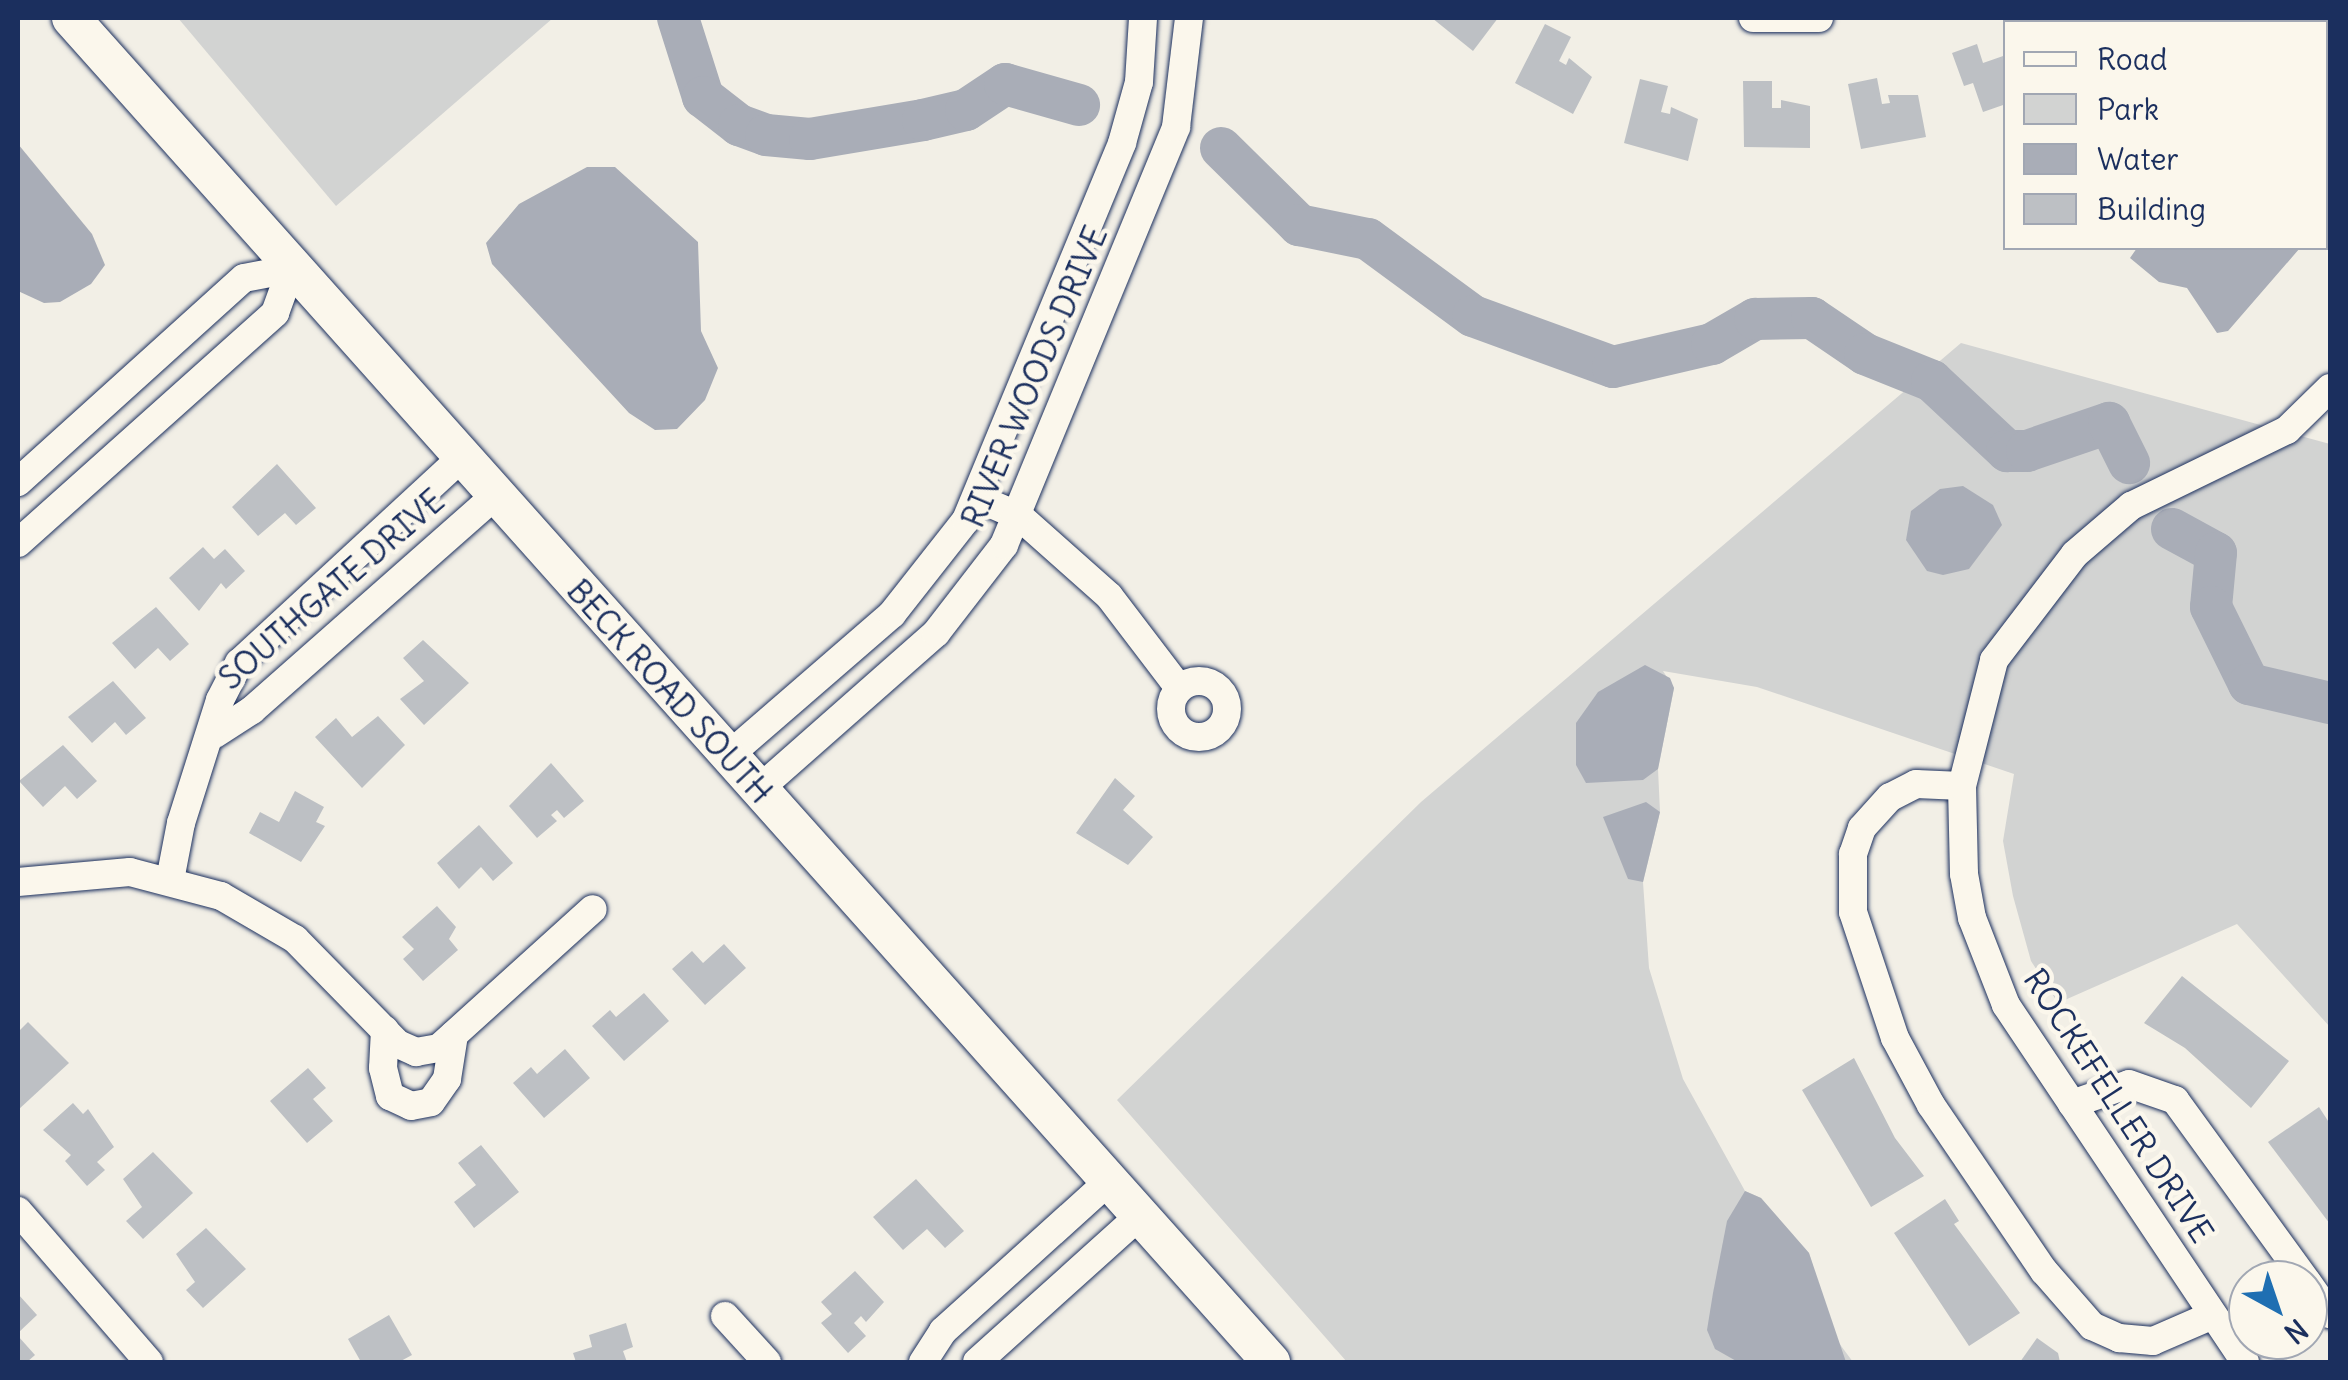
<!DOCTYPE html>
<style>
body{margin:0}
#map{position:relative;width:2348px;height:1380px;overflow:hidden;background:#f2efe6;font-family:Delius,sans-serif}
div>[style]{position:absolute}
[style*='--x']{left:calc(var(--x)*1px);top:calc(var(--y)*1px);width:calc(var(--w)*1px);rotate:calc(var(--a)*1deg)}
.green>*{inset:0;background:#d2d3d2}
.water>*{inset:0;background:#a9adb7}
.river>*{height:42px;margin:-21px;padding:0 21px;transform-origin:21px;border-radius:21px;background:#a9adb7}
.building>*{inset:0;background:#bdc0c4}
.roads{filter:drop-shadow(0 0 2px #1b2f5e) drop-shadow(0 0 2px #1b2f5e)}
.street>*{height:28px;margin:-14px;padding:0 14px;transform-origin:14px;border-radius:14px;background:#fbf7ec}
.street>.ring{margin:-14px;padding:0;box-sizing:content-box;background:none;border:28px solid #fbf7ec;border-radius:50%}
.secondary>*{height:38px;margin:-19px;padding:0 19px;transform-origin:19px;border-radius:19px;background:#fbf7ec}
span{translate:-50% -50%;white-space:nowrap;text-align:center;line-height:1.15;-webkit-text-stroke:9px #fbf7ec;paint-order:stroke}
.street-label{font-size:32px;color:#1b2f5e}
.frame{position:absolute;inset:0;border:20px solid #1b2f5e;pointer-events:none}
.legend{position:absolute;left:2003px;top:20px;width:325px;height:230px;box-sizing:border-box;background:#fbf7ec;border:2px solid #a1a7b3;margin:0;padding:12px 18px;list-style:none;font-size:30px;color:#1b2f5e}
.legend li{display:flex;align-items:center;gap:20px;height:50px}
.legend b{width:50px;border:2px solid #a1a7b3}
.north{position:absolute;left:2228px;top:1260px;width:100px;height:100px;box-sizing:border-box;background:#fbf7ec;border:2px solid #a1a7b3;border-radius:50%;rotate:140deg;font-size:28px;font-weight:700;line-height:40px;text-align:center;color:#1b2f5e}
.north::after{content:'';display:block;margin:auto;width:35px;height:45px;background:#1f6fb2;clip-path:polygon(50% 0,100% 100%,50% 72%,0 100%)}
</style>
<div id="map">
<div class="green">
<i style="clip-path:polygon(178px 18px,553px 18px,336px 206px)"></i>
<i style="clip-path:polygon(1961px 343px,2330px 444px,2330px 1027px,2237px 924px,2058px 1003px,2031px 961px,2013px 896px,2003px 841px,2014px 774px,1757px 687px,1663px 671px,1674px 688px,1658px 769px,1660px 812px,1643px 882px,1649px 968px,1683px 1079px,1745px 1191px,1761px 1198px,1809px 1253px,1833px 1335px,1853px 1362px,1347px 1362px,1117px 1100px,1421px 802px)"></i>
</div>
<div class="water">
<i style="clip-path:polygon(18px 144px,92px 234px,105px 265px,91px 284px,60px 302px,44px 303px,18px 291px)"></i>
<i style="clip-path:polygon(587px 167px,615px 167px,698px 242px,701px 331px,718px 368px,705px 400px,677px 429px,655px 430px,629px 413px,492px 264px,486px 243px,519px 204px)"></i>
<i style="clip-path:polygon(2137px 248px,2300px 248px,2228px 331px,2217px 333px,2187px 288px,2159px 282px,2130px 258px)"></i>
<i style="clip-path:polygon(1963px 486px,1993px 505px,2002px 525px,1969px 569px,1943px 575px,1927px 571px,1906px 540px,1911px 511px,1940px 489px)"></i>
<i style="clip-path:polygon(1645px 665px,1670px 678px,1674px 688px,1658px 769px,1643px 780px,1586px 783px,1576px 765px,1576px 723px,1598px 692px)"></i>
<i style="clip-path:polygon(1646px 802px,1660px 812px,1643px 882px,1628px 879px,1603px 817px)"></i>
<i style="clip-path:polygon(1745px 1191px,1761px 1198px,1809px 1253px,1846px 1362px,1738px 1362px,1715px 1349px,1707px 1330px,1713px 1293px,1727px 1221px)"></i>
</div>
<div class="river">
<i style="--x:678;--y:18;--w:83;--a:72.4"></i>
<i style="--x:703;--y:97;--w:46;--a:37.9"></i>
<i style="--x:739;--y:125;--w:29;--a:20"></i>
<i style="--x:766;--y:135;--w:44;--a:5.2"></i>
<i style="--x:810;--y:139;--w:115;--a:-9.5"></i>
<i style="--x:923;--y:120;--w:44;--a:-13.1"></i>
<i style="--x:966;--y:110;--w:47;--a:-33.7"></i>
<i style="--x:1005;--y:84;--w:77;--a:15.8"></i>
<i style="--x:1221;--y:148;--w:110;--a:44.6"></i>
<i style="--x:1299;--y:225;--w:70;--a:11.5"></i>
<i style="--x:1368;--y:239;--w:130;--a:36.3"></i>
<i style="--x:1473;--y:316;--w:149;--a:20"></i>
<i style="--x:1613;--y:367;--w:102;--a:-13.1"></i>
<i style="--x:1712;--y:344;--w:50;--a:-30.2"></i>
<i style="--x:1755;--y:319;--w:57;--a:-1"></i>
<i style="--x:1812;--y:318;--w:64;--a:34.2"></i>
<i style="--x:1865;--y:354;--w:72;--a:21.9"></i>
<i style="--x:1932;--y:381;--w:103;--a:43"></i>
<i style="--x:2007;--y:451;--w:20;--a:0"></i>
<i style="--x:2027;--y:451;--w:87;--a:-18.9"></i>
<i style="--x:2109;--y:423;--w:45;--a:63.4"></i>
<i style="--x:2172;--y:529;--w:50;--a:28.6"></i>
<i style="--x:2216;--y:553;--w:54;--a:95.3"></i>
<i style="--x:2211;--y:607;--w:86;--a:63.7"></i>
<i style="--x:2249;--y:684;--w:83;--a:13.2"></i>
</div>
<div class="building">
<i style="clip-path:polygon(1432px 18px,1498px 18px,1473px 51px)"></i>
<i style="clip-path:polygon(2062px 18px,2082px 18px,2085px 22px,2052px 22px)"></i>
<i style="clip-path:polygon(2106px 18px,2130px 18px,2133px 22px,2096px 22px)"></i>
<i style="clip-path:polygon(1545px 24px,1571px 37px,1559px 61px,1566px 65px,1569px 58px,1592px 77px,1573px 114px,1515px 83px)"></i>
<i style="clip-path:polygon(1977px 44px,1983px 63px,2006px 55px,2006px 104px,1983px 112px,1973px 83px,1964px 86px,1952px 53px)"></i>
<i style="clip-path:polygon(1877px 78px,1882px 104px,1890px 103px,1888px 95px,1918px 95px,1926px 137px,1861px 149px,1848px 84px)"></i>
<i style="clip-path:polygon(1640px 79px,1668px 86px,1661px 112px,1670px 114px,1671px 107px,1698px 119px,1688px 161px,1624px 143px)"></i>
<i style="clip-path:polygon(1743px 81px,1772px 81px,1772px 108px,1781px 108px,1781px 100px,1810px 106px,1810px 148px,1744px 147px)"></i>
<i style="clip-path:polygon(277px 464px,316px 508px,296px 525px,285px 513px,258px 536px,232px 507px)"></i>
<i style="clip-path:polygon(203px 547px,214px 559px,225px 549px,245px 571px,226px 589px,221px 583px,199px 611px,169px 578px)"></i>
<i style="clip-path:polygon(156px 607px,189px 644px,170px 661px,158px 648px,135px 669px,112px 643px)"></i>
<i style="clip-path:polygon(423px 640px,469px 683px,424px 725px,400px 699px,424px 681px,403px 658px)"></i>
<i style="clip-path:polygon(113px 681px,146px 718px,126px 735px,115px 722px,92px 743px,68px 717px)"></i>
<i style="clip-path:polygon(378px 716px,405px 745px,362px 788px,315px 737px,336px 718px,352px 737px)"></i>
<i style="clip-path:polygon(63px 745px,97px 781px,77px 799px,65px 786px,43px 807px,19px 781px)"></i>
<i style="clip-path:polygon(551px 763px,584px 801px,564px 818px,557px 810px,551px 815px,557px 821px,537px 838px,509px 806px)"></i>
<i style="clip-path:polygon(1115px 778px,1135px 796px,1123px 810px,1153px 837px,1128px 865px,1076px 833px)"></i>
<i style="clip-path:polygon(295px 791px,324px 807px,316px 822px,325px 826px,301px 862px,249px 833px,260px 812px,279px 822px)"></i>
<i style="clip-path:polygon(479px 825px,513px 863px,493px 881px,481px 867px,459px 889px,437px 863px)"></i>
<i style="clip-path:polygon(437px 906px,456px 927px,449px 939px,458px 950px,423px 981px,403px 959px,414px 949px,402px 937px)"></i>
<i style="clip-path:polygon(724px 944px,746px 968px,705px 1005px,672px 969px,692px 951px,703px 963px)"></i>
<i style="clip-path:polygon(2182px 976px,2289px 1061px,2251px 1108px,2185px 1048px,2144px 1023px)"></i>
<i style="clip-path:polygon(644px 993px,669px 1021px,624px 1061px,592px 1026px,610px 1010px,616px 1017px)"></i>
<i style="clip-path:polygon(28px 1022px,69px 1063px,18px 1110px,18px 1032px)"></i>
<i style="clip-path:polygon(565px 1049px,590px 1078px,544px 1118px,513px 1083px,531px 1067px,537px 1074px)"></i>
<i style="clip-path:polygon(1854px 1058px,1895px 1138px,1924px 1176px,1871px 1207px,1802px 1090px)"></i>
<i style="clip-path:polygon(308px 1068px,326px 1088px,313px 1099px,333px 1121px,307px 1143px,270px 1101px)"></i>
<i style="clip-path:polygon(73px 1103px,83px 1114px,88px 1109px,114px 1147px,97px 1162px,105px 1170px,87px 1186px,65px 1161px,71px 1155px,43px 1130px)"></i>
<i style="clip-path:polygon(2319px 1107px,2330px 1124px,2330px 1224px,2268px 1142px)"></i>
<i style="clip-path:polygon(481px 1145px,519px 1192px,474px 1228px,454px 1202px,476px 1185px,458px 1163px)"></i>
<i style="clip-path:polygon(153px 1152px,193px 1193px,143px 1239px,126px 1221px,142px 1207px,123px 1179px)"></i>
<i style="clip-path:polygon(916px 1179px,964px 1231px,945px 1248px,927px 1229px,903px 1250px,873px 1217px)"></i>
<i style="clip-path:polygon(1945px 1199px,1959px 1221px,1954px 1224px,2020px 1313px,1969px 1346px,1894px 1233px)"></i>
<i style="clip-path:polygon(206px 1228px,246px 1269px,203px 1308px,186px 1290px,195px 1282px,176px 1254px)"></i>
<i style="clip-path:polygon(855px 1271px,884px 1302px,866px 1322px,861px 1316px,854px 1323px,866px 1336px,848px 1353px,821px 1323px,832px 1314px,821px 1302px)"></i>
<i style="clip-path:polygon(18px 1294px,37px 1315px,18px 1333px)"></i>
<i style="clip-path:polygon(389px 1315px,412px 1355px,399px 1362px,361px 1362px,348px 1339px)"></i>
<i style="clip-path:polygon(626px 1323px,633px 1347px,623px 1351px,627px 1362px,576px 1362px,573px 1353px,592px 1347px,589px 1335px)"></i>
<i style="clip-path:polygon(18px 1336px,35px 1355px,27px 1362px,18px 1362px)"></i>
<i style="clip-path:polygon(2037px 1338px,2058px 1353px,2060px 1362px,2020px 1362px)"></i>
</div>
<div class="roads">
<div class="street">
<i style="--x:1753;--y:18;--w:66;--a:0"></i>
<i style="--x:18;--y:482;--w:304;--a:-42.1"></i>
<i style="--x:244;--y:278;--w:48;--a:-10.8"></i>
<i style="--x:977;--y:498;--w:46;--a:23.2"></i>
<i style="--x:1019;--y:516;--w:120;--a:41.6"></i>
<i style="--x:1109;--y:596;--w:116;--a:52.7"></i>
<i style="--x:18;--y:543;--w:345;--a:-41.8"></i>
<i style="--x:275;--y:313;--w:47;--a:-70"></i>
<i class="ring" style="left:1171px;top:681px;width:28px;height:28px"></i>
<i style="--x:215;--y:734;--w:44;--a:-33"></i>
<i style="--x:252;--y:710;--w:322;--a:-41.4"></i>
<i style="--x:727;--y:757;--w:218;--a:-40.9"></i>
<i style="--x:892;--y:614;--w:120;--a:-51.8"></i>
<i style="--x:966;--y:520;--w:408;--a:-67.5"></i>
<i style="--x:1122;--y:143;--w:63;--a:-74.4"></i>
<i style="--x:1139;--y:82;--w:64;--a:-86.4"></i>
<i style="--x:1962;--y:786;--w:46;--a:-177.5"></i>
<i style="--x:1916;--y:784;--w:29;--a:153"></i>
<i style="--x:1890;--y:797;--w:42;--a:132.1"></i>
<i style="--x:1862;--y:828;--w:28;--a:109"></i>
<i style="--x:1853;--y:854;--w:58;--a:90"></i>
<i style="--x:1853;--y:912;--w:133;--a:71.6"></i>
<i style="--x:1895;--y:1038;--w:76;--a:61.8"></i>
<i style="--x:1931;--y:1105;--w:201;--a:55.8"></i>
<i style="--x:2044;--y:1271;--w:73;--a:48.9"></i>
<i style="--x:2092;--y:1326;--w:30;--a:24"></i>
<i style="--x:2119;--y:1338;--w:34;--a:5"></i>
<i style="--x:2153;--y:1341;--w:65;--a:-23.4"></i>
<i style="--x:758;--y:790;--w:237;--a:-41.4"></i>
<i style="--x:936;--y:633;--w:111;--a:-52.3"></i>
<i style="--x:1004;--y:545;--w:452;--a:-67.6"></i>
<i style="--x:1176;--y:127;--w:110;--a:-83.2"></i>
<i style="--x:170;--y:880;--w:58;--a:-79.1"></i>
<i style="--x:181;--y:823;--w:129;--a:-72.4"></i>
<i style="--x:220;--y:700;--w:42;--a:-62.8"></i>
<i style="--x:239;--y:663;--w:301;--a:-42.7"></i>
<i style="--x:18;--y:882;--w:112;--a:-5.1"></i>
<i style="--x:130;--y:872;--w:94;--a:14.8"></i>
<i style="--x:221;--y:896;--w:86;--a:30.2"></i>
<i style="--x:295;--y:939;--w:147;--a:45.6"></i>
<i style="--x:398;--y:1044;--w:20;--a:24"></i>
<i style="--x:416;--y:1052;--w:23;--a:-10"></i>
<i style="--x:439;--y:1048;--w:207;--a:-42.1"></i>
<i style="--x:385;--y:1030;--w:38;--a:93"></i>
<i style="--x:383;--y:1068;--w:29;--a:76"></i>
<i style="--x:390;--y:1096;--w:23;--a:25"></i>
<i style="--x:411;--y:1106;--w:20;--a:-11"></i>
<i style="--x:431;--y:1102;--w:28;--a:-55"></i>
<i style="--x:447;--y:1079;--w:45;--a:-81"></i>
<i style="--x:2072;--y:1104;--w:60;--a:-19.3"></i>
<i style="--x:2129;--y:1084;--w:49;--a:19.2"></i>
<i style="--x:2175;--y:1100;--w:223;--a:54"></i>
<i style="--x:18;--y:1211;--w:200;--a:49.1"></i>
<i style="--x:2308;--y:1283;--w:38;--a:55"></i>
<i style="--x:725;--y:1316;--w:62;--a:47.6"></i>
<i style="--x:923;--y:1362;--w:37;--a:-57"></i>
<i style="--x:943;--y:1331;--w:222;--a:-42.1"></i>
<i style="--x:977;--y:1362;--w:218;--a:-42"></i>
<i style="--x:2245;--y:1362;--w:430;--a:-123.8"></i>
<i style="--x:2006;--y:1005;--w:93;--a:-111.3"></i>
<i style="--x:1972;--y:918;--w:45;--a:-100.3"></i>
<i style="--x:1964;--y:874;--w:88;--a:-91.3"></i>
<i style="--x:1962;--y:786;--w:130;--a:-75.7"></i>
<i style="--x:1994;--y:660;--w:133;--a:-52.6"></i>
<i style="--x:2075;--y:554;--w:74;--a:-40.6"></i>
<i style="--x:2131;--y:506;--w:174;--a:-26"></i>
<i style="--x:2287;--y:430;--w:60;--a:-44.3"></i>
</div>
<div class="secondary">
<i style="--x:71;--y:18;--w:1802;--a:48.24"></i>
</div>
</div>
<div class="street-label">
<span style="left:1035px;top:377px;rotate:-67deg">RIVER WOODS DRIVE</span>
<span style="left:332px;top:590px;rotate:-41deg">SOUTHGATE DRIVE</span>
<span style="left:669px;top:692px;rotate:48deg">BECK ROAD SOUTH</span>
<span style="left:2118px;top:1106px;rotate:57deg">ROCKEFELLER DRIVE</span>
</div>
<div class="frame"></div>
<ul class="legend">
<li><b style="height:12px;background:#fbf7ec"></b>Road</li>
<li><b style="height:28px;background:#d2d3d2"></b>Park</li>
<li><b style="height:28px;background:#a9adb7"></b>Water</li>
<li><b style="height:28px;background:#bdc0c4"></b>Building</li>
</ul>
<div class="north">N</div>
</div>
